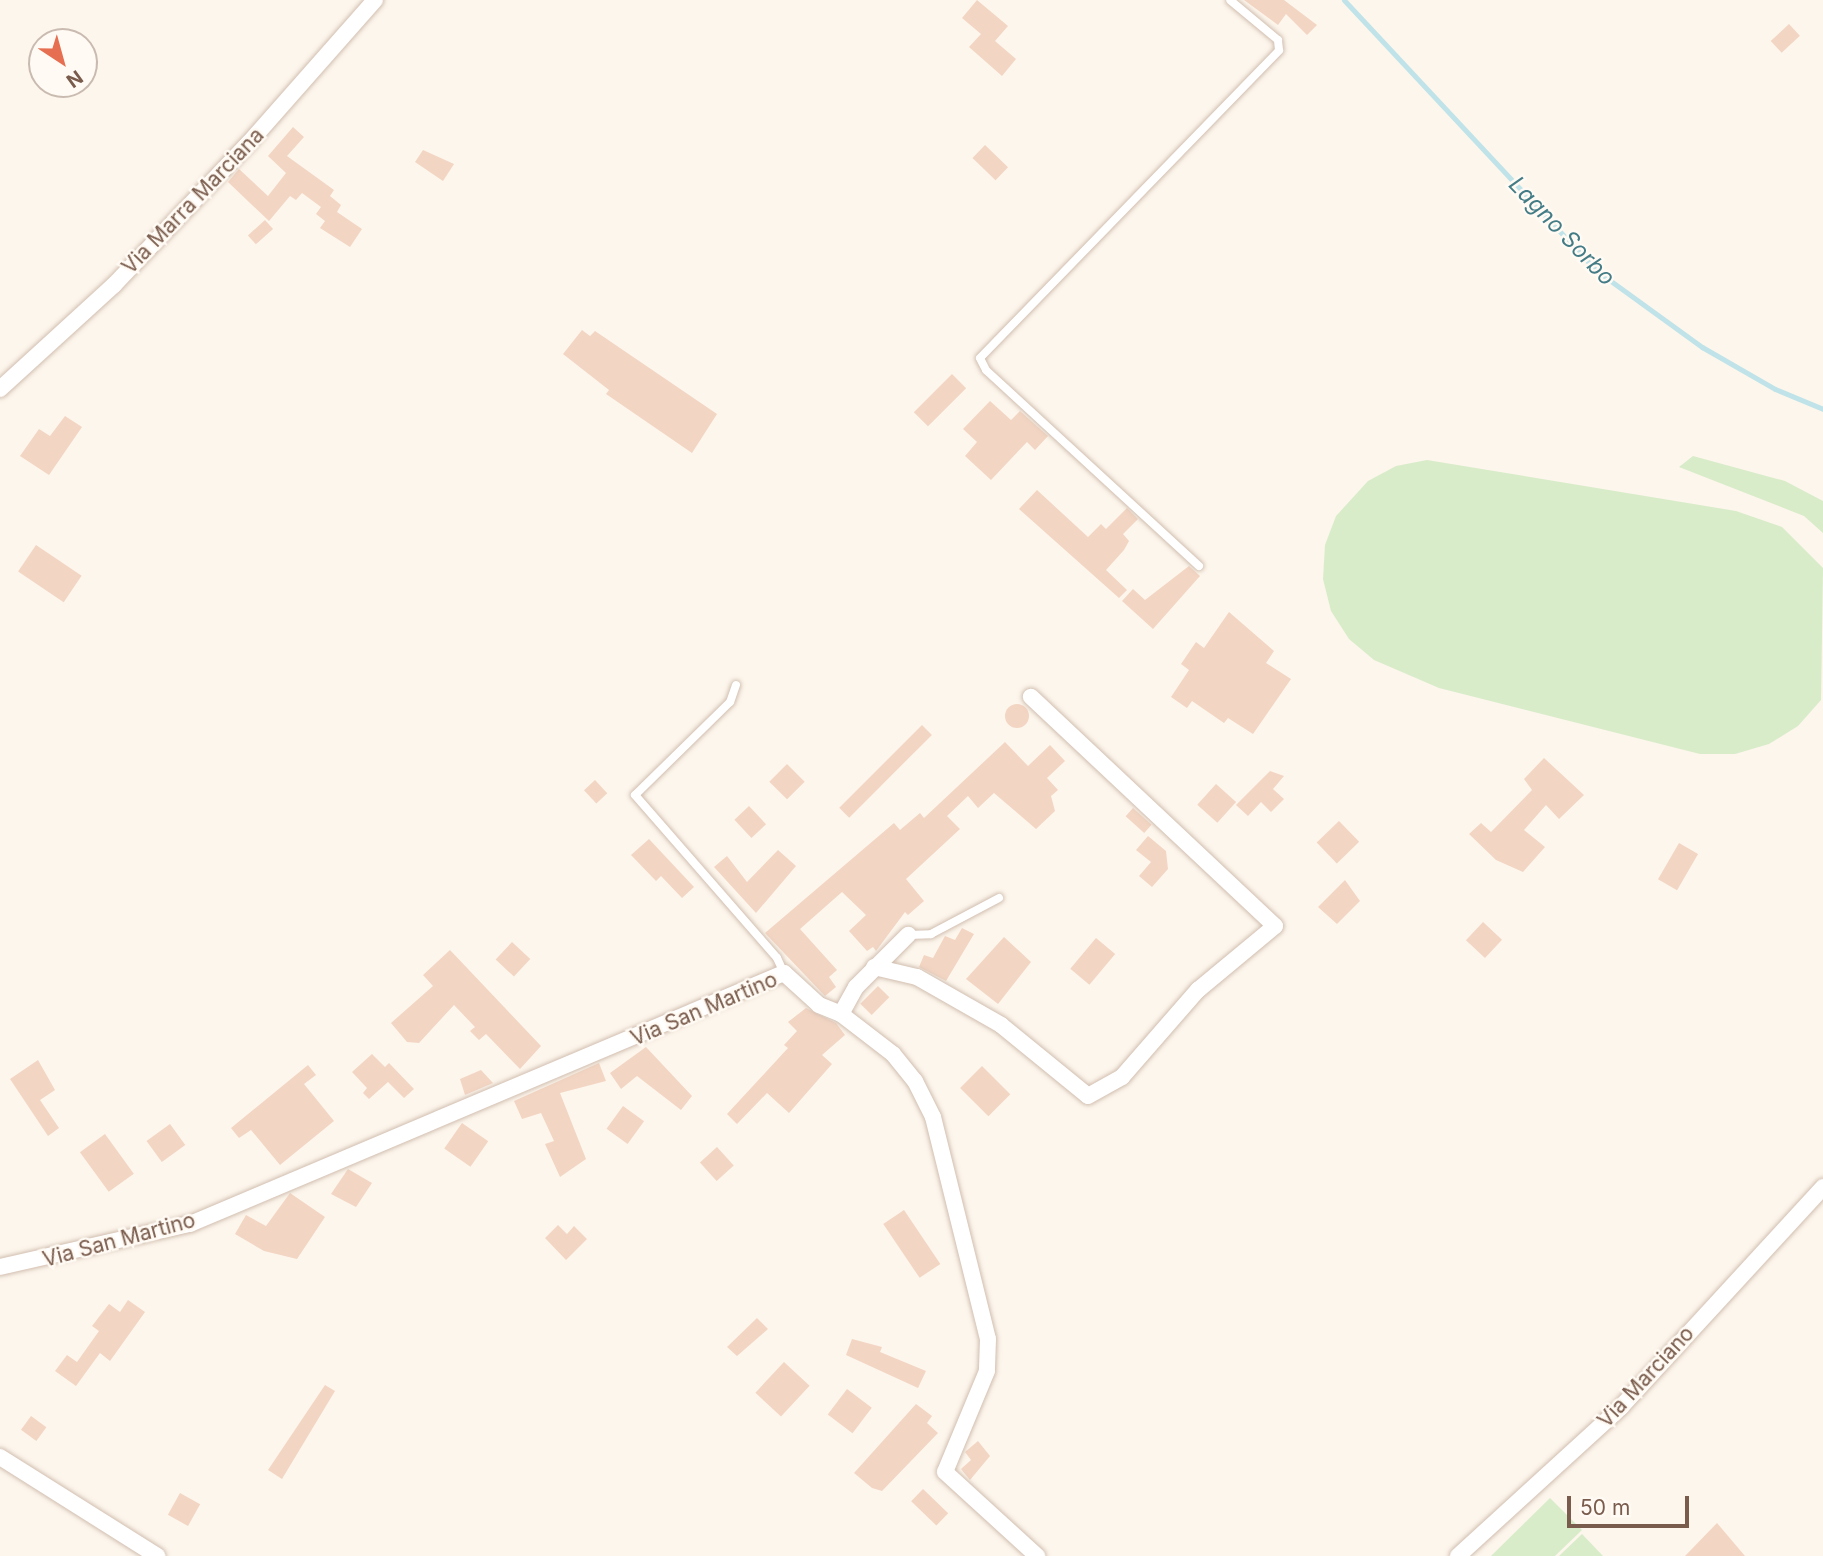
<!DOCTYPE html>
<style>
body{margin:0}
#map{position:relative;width:1823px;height:1556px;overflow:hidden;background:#fdf6ec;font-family:Inter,sans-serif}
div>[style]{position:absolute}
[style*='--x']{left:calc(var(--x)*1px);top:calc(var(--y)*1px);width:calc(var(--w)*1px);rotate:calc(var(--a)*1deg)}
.green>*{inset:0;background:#d8ecc9}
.stream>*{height:5px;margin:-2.5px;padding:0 2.5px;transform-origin:2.5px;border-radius:2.5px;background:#bfe3e8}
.building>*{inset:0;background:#f3d5c3;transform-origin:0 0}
.round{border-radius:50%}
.roads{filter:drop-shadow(0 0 2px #d1beb0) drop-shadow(0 0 2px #d1beb0)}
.service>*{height:8px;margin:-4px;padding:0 4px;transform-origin:4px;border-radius:4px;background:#fff}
.minor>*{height:16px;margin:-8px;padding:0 8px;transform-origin:8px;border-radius:8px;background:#fff}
span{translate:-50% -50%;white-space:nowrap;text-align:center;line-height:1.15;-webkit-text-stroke:5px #fffaf3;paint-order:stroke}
.street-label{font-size:21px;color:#7a5c4d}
.water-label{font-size:23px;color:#437c86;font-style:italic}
.north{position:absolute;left:28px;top:28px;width:70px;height:70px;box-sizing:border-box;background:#fffaf3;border:2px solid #cabbb1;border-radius:50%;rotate:144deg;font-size:19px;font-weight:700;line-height:28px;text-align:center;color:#7a5c4d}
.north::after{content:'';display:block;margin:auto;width:24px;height:32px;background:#e76f51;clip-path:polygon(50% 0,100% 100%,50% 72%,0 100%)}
.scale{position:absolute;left:1567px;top:1496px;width:122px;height:32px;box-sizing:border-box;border:4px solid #7a5c4d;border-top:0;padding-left:9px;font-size:21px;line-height:24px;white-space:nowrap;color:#7a5c4d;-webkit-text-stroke:5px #fffaf3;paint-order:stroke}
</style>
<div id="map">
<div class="green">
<i style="clip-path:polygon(1693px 456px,1785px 481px,1823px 501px,1823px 533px,1804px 516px,1679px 467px)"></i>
<i style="clip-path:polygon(1427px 460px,1736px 511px,1782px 527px,1823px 568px,1821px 700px,1798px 726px,1769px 744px,1735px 754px,1700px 754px,1439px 688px,1374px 660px,1349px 639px,1331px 611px,1323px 579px,1325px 545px,1336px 516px,1368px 481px,1396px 466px)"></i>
<i style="clip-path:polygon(1550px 1498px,1582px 1530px,1555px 1556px,1491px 1556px)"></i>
<i style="clip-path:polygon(1582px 1534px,1603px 1556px,1559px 1556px)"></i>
</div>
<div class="stream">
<i style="--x:1344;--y:0;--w:371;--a:47"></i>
<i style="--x:1597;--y:271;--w:130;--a:35.9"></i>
<i style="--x:1702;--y:347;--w:84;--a:29.9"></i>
<i style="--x:1775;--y:389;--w:52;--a:22.6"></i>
</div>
<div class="building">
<i style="clip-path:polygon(977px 0,1008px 26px,995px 41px,1016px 59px,1002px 76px,969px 47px,981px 34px,962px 18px)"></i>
<i style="clip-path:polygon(1244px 0,1284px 0,1317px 25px,1307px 35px,1286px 14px,1278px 25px)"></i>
<i style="left:1789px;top:24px;width:16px;height:25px;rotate:47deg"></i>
<i style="clip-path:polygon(293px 127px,304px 137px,287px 156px,334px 190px,330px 196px,341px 205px,337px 212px,362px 229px,350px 247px,320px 228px,325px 221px,316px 214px,321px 207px,302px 193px,296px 200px,290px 196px,269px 221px,228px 182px,239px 169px,268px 196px,286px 173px,268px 156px)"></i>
<i style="left:985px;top:145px;width:32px;height:18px;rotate:44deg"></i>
<i style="clip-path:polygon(423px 150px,454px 164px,443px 181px,415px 162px)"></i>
<i style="left:265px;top:220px;width:12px;height:23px;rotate:48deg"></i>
<i style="clip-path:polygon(582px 330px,590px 336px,595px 331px,717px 414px,692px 453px,606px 394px,609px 390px,563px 354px)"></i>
<i style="left:952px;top:374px;width:20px;height:54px;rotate:45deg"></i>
<i style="clip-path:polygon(990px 401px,1011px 420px,1020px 411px,1048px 436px,1035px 450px,1027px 442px,991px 480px,965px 456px,977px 442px,963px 429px)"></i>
<i style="clip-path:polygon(65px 416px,82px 427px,49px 475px,20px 456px,39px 429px,50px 436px)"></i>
<i style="clip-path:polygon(1037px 490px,1088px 537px,1101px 524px,1106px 529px,1127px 508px,1138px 519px,1123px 534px,1129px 541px,1124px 550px,1106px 570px,1127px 590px,1119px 598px,1019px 509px)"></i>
<i style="left:36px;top:545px;width:55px;height:32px;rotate:34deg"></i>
<i style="clip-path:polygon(1189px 566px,1200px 576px,1153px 629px,1122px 601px,1133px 589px,1145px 600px)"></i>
<i style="clip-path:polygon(1229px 612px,1274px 651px,1266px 663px,1291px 679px,1253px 734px,1228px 718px,1224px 723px,1192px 701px,1187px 708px,1171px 697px,1189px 670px,1181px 664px,1196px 642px,1204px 648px)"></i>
<i class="round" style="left:1005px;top:704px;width:24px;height:24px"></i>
<i style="left:922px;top:725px;width:14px;height:117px;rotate:45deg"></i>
<i style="clip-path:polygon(1005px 742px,1028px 766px,1050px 745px,1065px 761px,1047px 778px,1058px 790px,1051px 796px,1055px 811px,1036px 829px,994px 793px,978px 808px,968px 796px,947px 816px,960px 829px,906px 879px,924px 901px,908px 915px,905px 912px,876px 951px,873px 947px,867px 951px,849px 931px,866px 915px,842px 892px,800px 929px,837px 970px,829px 977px,836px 987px,825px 996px,765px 933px,894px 823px,900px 830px,920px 813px,924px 818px)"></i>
<i style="clip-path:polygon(1544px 758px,1584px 795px,1559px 819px,1546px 805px,1524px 830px,1545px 847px,1523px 872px,1496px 860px,1469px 834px,1481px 823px,1491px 832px,1532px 790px,1524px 779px)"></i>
<i style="left:787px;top:764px;width:25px;height:25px;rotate:45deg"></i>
<i style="clip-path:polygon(1270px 771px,1284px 776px,1273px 789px,1284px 799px,1271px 812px,1261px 802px,1248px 816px,1236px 805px)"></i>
<i style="left:595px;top:780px;width:18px;height:15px;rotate:47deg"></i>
<i style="left:1216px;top:784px;width:27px;height:28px;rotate:42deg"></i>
<i style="left:749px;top:806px;width:25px;height:20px;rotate:47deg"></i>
<i style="left:1133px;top:808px;width:25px;height:11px;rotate:42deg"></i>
<i style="left:1339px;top:821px;width:29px;height:31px;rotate:46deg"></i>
<i style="clip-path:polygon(1148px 836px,1166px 851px,1168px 869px,1152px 887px,1139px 876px,1151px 862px,1136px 850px)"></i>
<i style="clip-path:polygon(649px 839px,694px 887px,682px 898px,661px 876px,656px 881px,631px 855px)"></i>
<i style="left:1679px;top:843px;width:22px;height:42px;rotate:30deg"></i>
<i style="clip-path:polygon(778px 850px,796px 866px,756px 913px,714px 867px,727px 856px,747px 882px)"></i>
<i style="clip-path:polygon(1345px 880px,1360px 901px,1337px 924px,1318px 907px)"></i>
<i style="left:1483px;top:922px;width:26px;height:25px;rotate:43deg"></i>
<i style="clip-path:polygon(962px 928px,974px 934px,946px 981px,919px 967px,924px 955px,933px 958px,945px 936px,955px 940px)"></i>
<i style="clip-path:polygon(1004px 937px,1031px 962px,998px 1004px,966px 979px)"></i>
<i style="left:1096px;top:938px;width:25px;height:40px;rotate:40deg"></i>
<i style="left:512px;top:942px;width:25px;height:24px;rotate:43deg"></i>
<i style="clip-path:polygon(450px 950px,541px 1046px,520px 1069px,486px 1034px,479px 1040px,470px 1031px,475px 1027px,454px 1005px,419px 1043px,407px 1042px,391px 1023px,433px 986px,423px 975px)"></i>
<i style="left:878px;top:986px;width:16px;height:25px;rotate:45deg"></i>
<i style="clip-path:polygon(806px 1008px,836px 1023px,845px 1035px,822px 1055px,832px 1064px,789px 1113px,767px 1093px,737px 1124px,727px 1114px,788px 1048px,784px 1045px,797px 1031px,788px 1022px)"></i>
<i style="clip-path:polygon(646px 1047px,692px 1096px,681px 1110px,637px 1076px,621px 1089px,610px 1073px)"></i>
<i style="clip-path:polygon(372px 1054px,385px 1067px,389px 1063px,414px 1089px,404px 1098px,388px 1082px,369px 1099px,363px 1093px,367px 1088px,352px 1072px)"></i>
<i style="clip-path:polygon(38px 1060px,55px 1090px,40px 1100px,59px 1128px,48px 1136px,10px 1079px)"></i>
<i style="clip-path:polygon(599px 1063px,606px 1081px,560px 1093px,586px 1159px,560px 1177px,545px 1144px,554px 1141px,541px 1113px,522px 1119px,514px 1101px)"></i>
<i style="clip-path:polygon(308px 1065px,316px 1075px,304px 1084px,334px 1121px,280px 1165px,251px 1130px,239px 1138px,231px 1128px)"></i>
<i style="left:982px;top:1066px;width:40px;height:31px;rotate:45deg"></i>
<i style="clip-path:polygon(481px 1070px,493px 1083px,465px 1095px,460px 1079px)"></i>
<i style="left:623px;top:1106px;width:26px;height:28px;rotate:36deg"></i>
<i style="left:462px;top:1123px;width:32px;height:31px;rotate:35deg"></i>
<i style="left:170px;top:1124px;width:26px;height:29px;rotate:54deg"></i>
<i style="left:105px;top:1134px;width:49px;height:31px;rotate:54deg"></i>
<i style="left:717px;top:1147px;width:25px;height:23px;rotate:48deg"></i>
<i style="clip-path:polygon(348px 1169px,372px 1183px,356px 1207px,331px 1194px)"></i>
<i style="clip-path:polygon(290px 1193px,325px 1217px,297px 1259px,264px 1251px,235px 1234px,246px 1215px,266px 1226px)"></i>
<i style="left:904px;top:1210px;width:65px;height:25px;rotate:56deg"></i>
<i style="clip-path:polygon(558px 1225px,567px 1234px,574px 1226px,587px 1239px,566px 1260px,545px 1238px)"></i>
<i style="clip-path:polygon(128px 1300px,145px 1312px,110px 1361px,100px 1353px,76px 1386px,55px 1371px,67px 1355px,77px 1362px,99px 1331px,92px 1326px,109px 1304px,120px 1312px)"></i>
<i style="clip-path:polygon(757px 1318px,768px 1329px,737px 1356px,727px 1347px)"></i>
<i style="clip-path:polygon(852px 1339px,882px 1347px,880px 1352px,926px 1371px,918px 1388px,846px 1355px)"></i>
<i style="left:784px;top:1362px;width:35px;height:42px;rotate:43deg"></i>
<i style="clip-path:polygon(325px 1385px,335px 1391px,282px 1479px,268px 1470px)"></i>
<i style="left:847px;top:1389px;width:31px;height:32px;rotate:37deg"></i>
<i style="clip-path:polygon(916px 1404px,932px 1416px,927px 1423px,938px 1433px,882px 1491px,872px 1488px,854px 1473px)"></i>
<i style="left:31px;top:1416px;width:19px;height:17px;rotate:36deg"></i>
<i style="clip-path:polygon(978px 1441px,990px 1456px,970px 1480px,961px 1469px,971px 1460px,965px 1452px)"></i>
<i style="left:923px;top:1489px;width:35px;height:17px;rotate:44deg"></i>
<i style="left:180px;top:1493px;width:23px;height:25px;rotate:29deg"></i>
<i style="clip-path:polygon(1717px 1523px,1745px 1556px,1685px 1556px)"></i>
</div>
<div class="roads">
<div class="service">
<i style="--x:1199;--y:566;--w:289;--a:-137.4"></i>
<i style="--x:986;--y:370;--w:13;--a:-117"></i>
<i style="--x:980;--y:358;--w:429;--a:-45.8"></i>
<i style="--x:1279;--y:50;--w:10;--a:-96"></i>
<i style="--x:1278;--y:40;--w:62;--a:-140.2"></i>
<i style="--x:736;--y:685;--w:18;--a:109"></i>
<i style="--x:730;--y:702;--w:133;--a:135.6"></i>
<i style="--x:635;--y:795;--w:216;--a:48.9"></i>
<i style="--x:777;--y:958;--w:17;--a:65"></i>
<i style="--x:908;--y:935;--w:23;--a:-2"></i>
<i style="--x:931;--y:934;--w:77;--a:-27.9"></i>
</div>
<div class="minor">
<i style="--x:0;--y:389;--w:154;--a:-42.4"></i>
<i style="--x:114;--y:285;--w:195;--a:-46.5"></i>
<i style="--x:248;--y:144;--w:192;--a:-48.6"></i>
<i style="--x:874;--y:967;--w:44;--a:13.1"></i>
<i style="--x:917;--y:977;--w:97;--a:29.7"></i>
<i style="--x:1001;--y:1025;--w:112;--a:39.2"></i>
<i style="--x:1088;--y:1096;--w:39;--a:-29"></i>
<i style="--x:1122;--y:1077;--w:116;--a:-48.9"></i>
<i style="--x:1198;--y:990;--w:100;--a:-39.7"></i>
<i style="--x:1275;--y:926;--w:335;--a:-136.8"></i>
<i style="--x:841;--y:1014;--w:31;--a:-61"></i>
<i style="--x:856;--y:987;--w:74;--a:-45"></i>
<i style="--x:0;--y:1267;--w:195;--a:-12.8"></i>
<i style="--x:190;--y:1224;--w:645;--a:-22.91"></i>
<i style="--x:784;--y:973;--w:47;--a:42.4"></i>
<i style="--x:819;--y:1005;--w:24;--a:22"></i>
<i style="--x:841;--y:1014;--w:66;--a:37.6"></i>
<i style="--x:893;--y:1054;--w:35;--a:51"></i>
<i style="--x:915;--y:1081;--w:40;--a:63.4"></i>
<i style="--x:933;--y:1117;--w:229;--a:76.1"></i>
<i style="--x:988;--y:1339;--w:32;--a:92"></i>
<i style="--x:987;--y:1371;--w:109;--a:112.6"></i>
<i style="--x:945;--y:1472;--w:125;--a:42.4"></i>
<i style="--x:0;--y:1457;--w:186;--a:32.2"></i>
<i style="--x:1458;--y:1556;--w:221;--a:-42.4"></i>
<i style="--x:1621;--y:1407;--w:299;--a:-47.4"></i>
</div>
</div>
<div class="street-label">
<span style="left:193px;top:201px;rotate:-46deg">Via Marra Marciana</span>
<span style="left:704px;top:1009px;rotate:-23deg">Via San Martino</span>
<span style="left:119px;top:1240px;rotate:-15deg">Via San Martino</span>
<span style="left:1646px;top:1377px;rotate:-47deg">Via Marciano</span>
</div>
<div class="water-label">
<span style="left:1562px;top:231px;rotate:46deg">Lagno Sorbo</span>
</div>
<div class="north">N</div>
<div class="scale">50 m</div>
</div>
